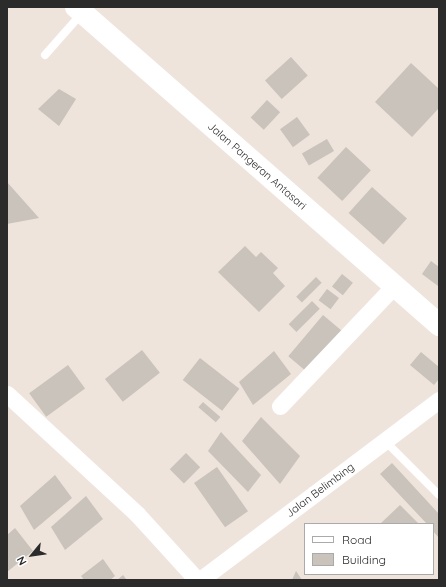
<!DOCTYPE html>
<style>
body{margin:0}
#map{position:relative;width:446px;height:587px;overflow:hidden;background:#eee4dc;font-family:Quicksand,sans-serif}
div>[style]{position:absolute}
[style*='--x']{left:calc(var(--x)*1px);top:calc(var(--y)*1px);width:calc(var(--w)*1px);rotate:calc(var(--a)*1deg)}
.building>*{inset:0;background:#c9c3bb;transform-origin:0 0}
.lane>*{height:8px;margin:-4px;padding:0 4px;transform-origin:4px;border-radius:4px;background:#fff}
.street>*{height:17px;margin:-8.5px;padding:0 8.5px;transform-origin:8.5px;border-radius:8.5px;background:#fff}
.secondary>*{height:22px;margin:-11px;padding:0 11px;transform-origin:11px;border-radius:11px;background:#fff}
span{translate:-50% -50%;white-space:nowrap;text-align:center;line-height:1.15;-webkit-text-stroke:3px #fff;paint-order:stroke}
.street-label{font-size:11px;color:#2b2b2b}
.frame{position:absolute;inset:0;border:8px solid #2b2b2b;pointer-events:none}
.legend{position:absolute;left:304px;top:523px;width:130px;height:52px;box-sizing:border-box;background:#fff;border:1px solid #aaa;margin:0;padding:5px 7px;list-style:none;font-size:12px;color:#2b2b2b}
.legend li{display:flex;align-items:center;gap:8px;height:20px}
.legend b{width:20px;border:1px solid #aaa}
.north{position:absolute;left:12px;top:535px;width:40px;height:40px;-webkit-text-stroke:3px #fff;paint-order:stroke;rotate:241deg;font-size:11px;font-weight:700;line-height:16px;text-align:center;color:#2b2b2b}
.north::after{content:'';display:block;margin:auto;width:14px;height:18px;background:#2b2b2b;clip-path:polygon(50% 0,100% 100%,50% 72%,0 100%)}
</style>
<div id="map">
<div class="building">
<i style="left:291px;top:57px;width:25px;height:35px;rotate:48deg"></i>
<i style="clip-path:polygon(411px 63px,439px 89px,439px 108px,412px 137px,375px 102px)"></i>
<i style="clip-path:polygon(59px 89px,76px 99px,59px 126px,38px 109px)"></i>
<i style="left:267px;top:100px;width:18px;height:24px;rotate:43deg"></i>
<i style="left:297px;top:117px;width:22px;height:21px;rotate:54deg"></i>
<i style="left:327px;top:139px;width:14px;height:29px;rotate:60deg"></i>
<i style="left:346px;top:147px;width:34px;height:42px;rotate:43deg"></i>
<i style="clip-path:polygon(7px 182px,39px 218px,7px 224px)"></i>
<i style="left:372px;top:187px;width:47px;height:35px;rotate:42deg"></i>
<i style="clip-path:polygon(245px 246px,256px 257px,261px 252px,278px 268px,273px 273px,285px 286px,259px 312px,218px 272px)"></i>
<i style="clip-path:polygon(431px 261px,439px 267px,438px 286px,422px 274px)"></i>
<i style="left:342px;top:274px;width:14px;height:16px;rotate:39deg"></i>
<i style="left:316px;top:277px;width:8px;height:28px;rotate:45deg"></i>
<i style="left:327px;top:289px;width:15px;height:14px;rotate:37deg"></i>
<i style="left:312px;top:301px;width:11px;height:33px;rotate:45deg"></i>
<i style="left:323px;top:315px;width:26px;height:54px;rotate:40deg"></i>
<i style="left:142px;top:350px;width:29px;height:47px;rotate:52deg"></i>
<i style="clip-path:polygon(274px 351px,291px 374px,253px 405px,239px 382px)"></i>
<i style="clip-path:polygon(421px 352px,439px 367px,439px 379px,434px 385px,410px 365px)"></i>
<i style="left:200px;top:358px;width:50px;height:28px;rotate:38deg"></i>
<i style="left:68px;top:365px;width:29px;height:48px;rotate:54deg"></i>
<i style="left:203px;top:402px;width:23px;height:7px;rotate:41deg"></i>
<i style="clip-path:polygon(261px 417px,300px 456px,280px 484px,242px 441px)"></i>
<i style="clip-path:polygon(221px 432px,261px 475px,248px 492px,208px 451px)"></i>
<i style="left:186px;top:453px;width:20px;height:23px;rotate:45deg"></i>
<i style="clip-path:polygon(392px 463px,439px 514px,439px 538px,433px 531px,433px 524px,427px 524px,380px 474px)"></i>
<i style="left:217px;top:467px;width:54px;height:28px;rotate:55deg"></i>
<i style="clip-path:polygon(55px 475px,72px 498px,34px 530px,20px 506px)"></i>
<i style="clip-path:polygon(86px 496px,103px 519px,65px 550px,51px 527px)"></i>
<i style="clip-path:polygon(400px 505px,419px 524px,380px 524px)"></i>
<i style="clip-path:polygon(15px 528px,33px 551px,7px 572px,7px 535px)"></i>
<i style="clip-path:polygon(103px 559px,115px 576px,110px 580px,84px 580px,81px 576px)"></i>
<i style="clip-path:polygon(296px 571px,302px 580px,292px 580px)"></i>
<i style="clip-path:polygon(123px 575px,127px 580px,117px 580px)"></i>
</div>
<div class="lane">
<i style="--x:45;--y:55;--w:56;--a:-48.6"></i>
<i style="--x:385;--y:441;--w:76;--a:45"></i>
</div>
<div class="street">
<i style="--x:7;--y:394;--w:177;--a:42.7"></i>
<i style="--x:137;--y:514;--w:89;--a:47.7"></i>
<i style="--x:280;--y:406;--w:164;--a:-46.5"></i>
<i style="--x:200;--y:580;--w:299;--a:-37"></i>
</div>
<div class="secondary">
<i style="--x:76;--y:7;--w:483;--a:41.2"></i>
</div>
<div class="street-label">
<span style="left:257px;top:166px;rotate:41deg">Jalan Pangeran Antasari</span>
<span style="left:320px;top:490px;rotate:-37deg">Jalan Belimbing</span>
</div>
<div class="frame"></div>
<ul class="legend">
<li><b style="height:5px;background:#fff"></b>Road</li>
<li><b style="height:11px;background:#c9c3bb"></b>Building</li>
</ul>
<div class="north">N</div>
</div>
